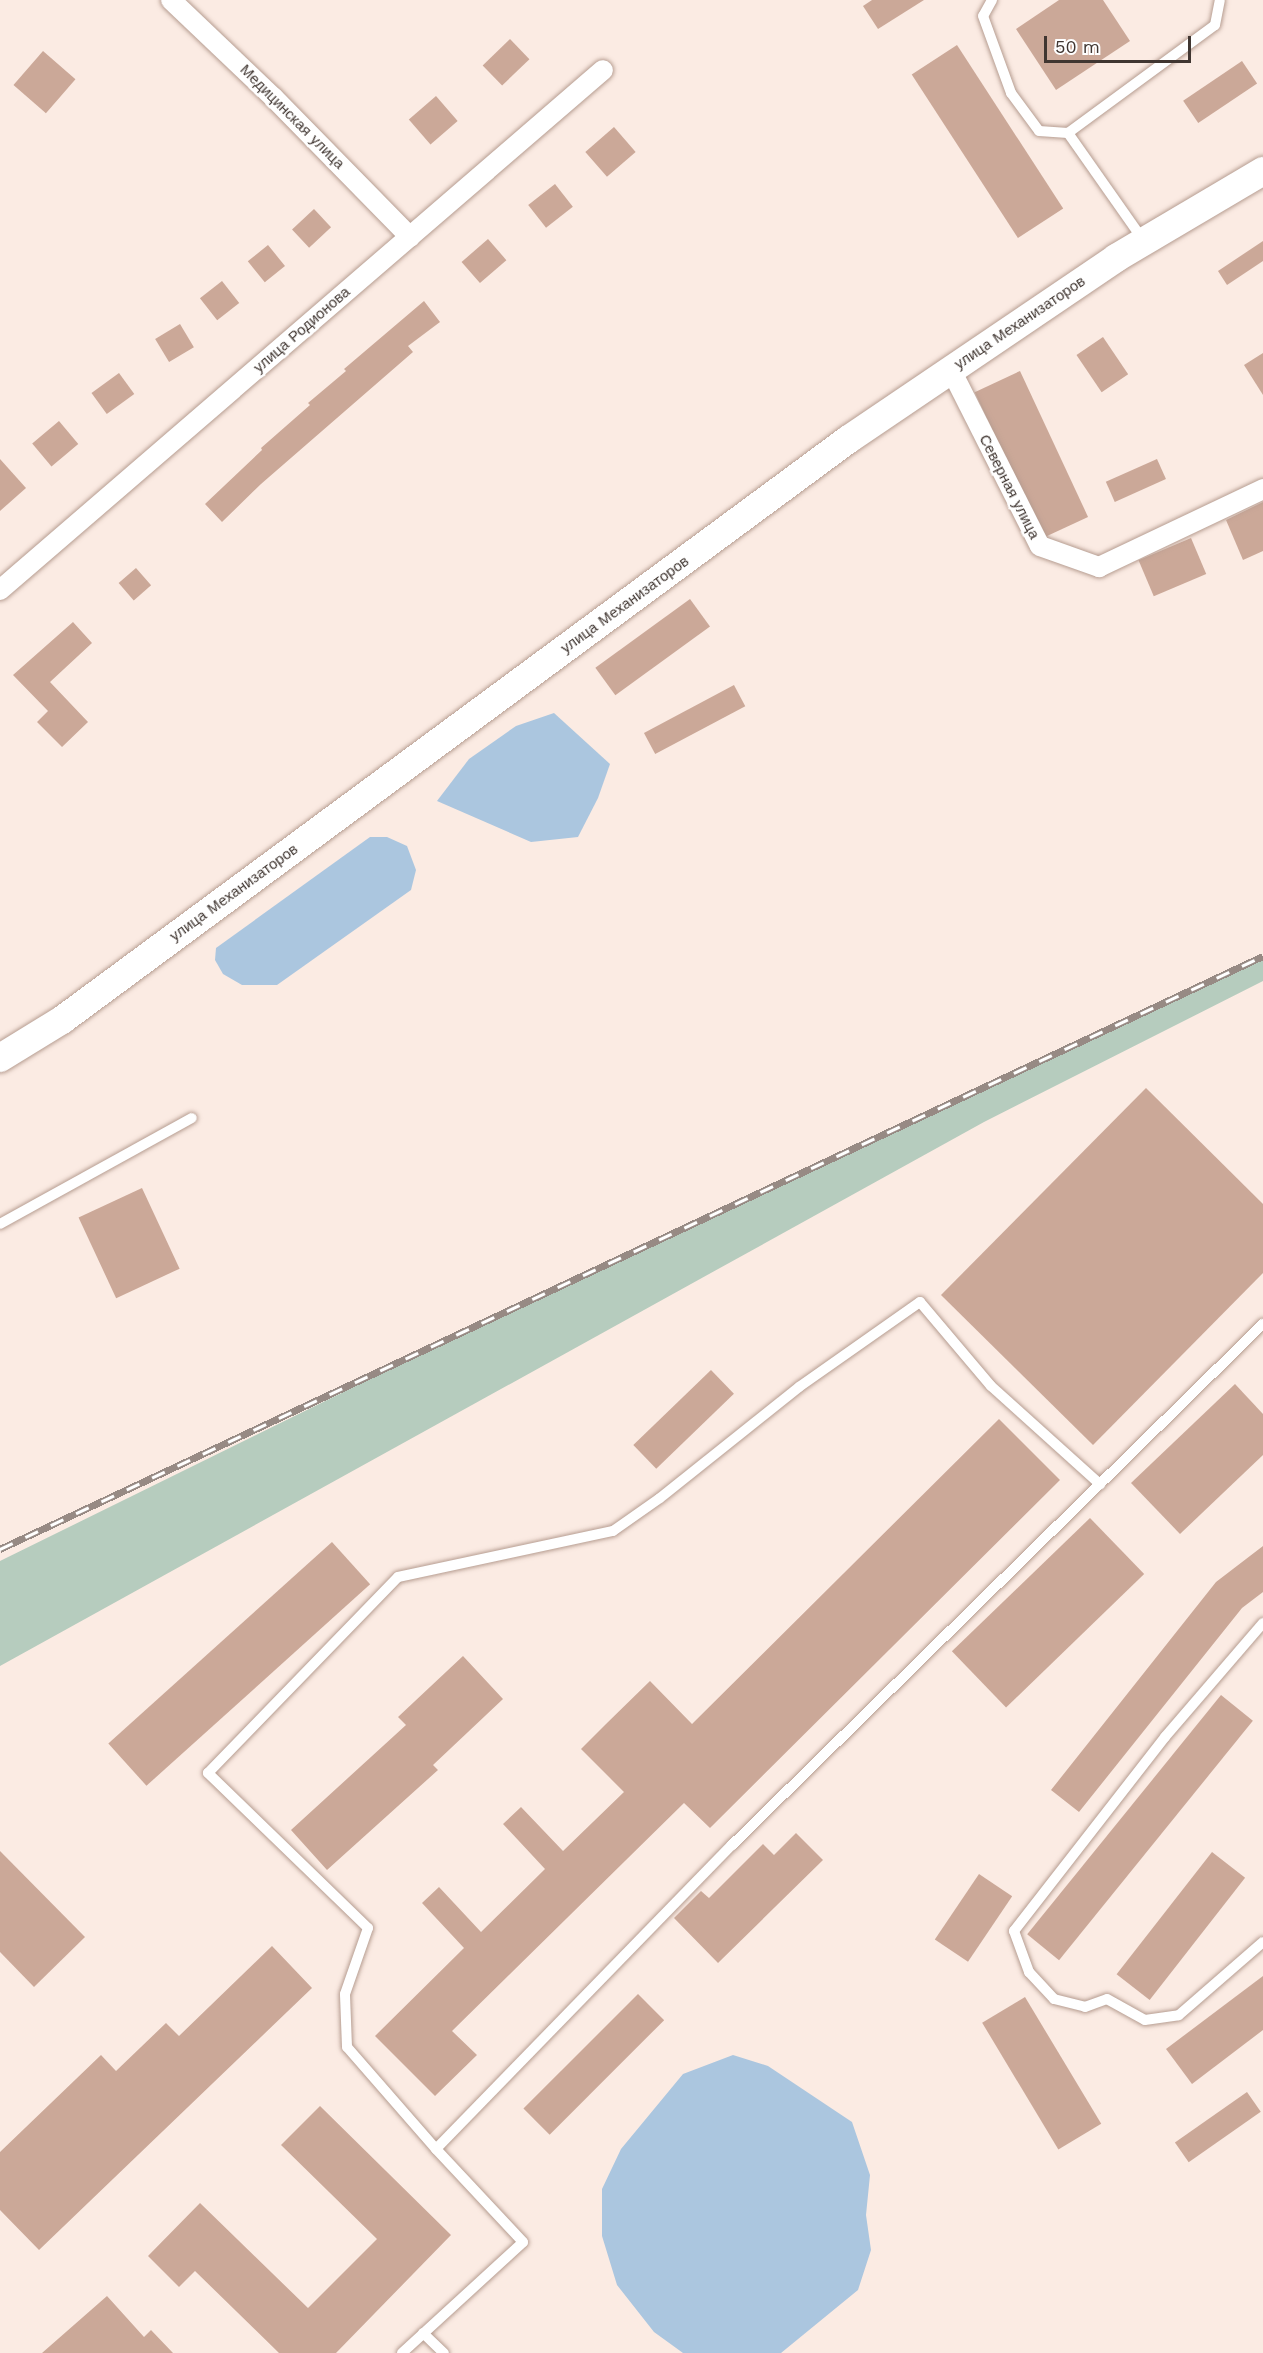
<!DOCTYPE html>
<meta charset="utf-8">
<style>
body{margin:0}
#map{position:relative;width:1263px;height:2353px;overflow:hidden;background:#fbebe3;font-family:"Work Sans",sans-serif}
div>[style]{position:absolute}
[style*='--x']{left:calc(var(--x)*1px);top:calc(var(--y)*1px);width:calc(var(--w)*1px);rotate:calc(var(--a)*1deg)}
.green>*{inset:0;background:#b6ccbe}
.water>*{inset:0;background:#abc6df}
.building>*{inset:0;background:#cba898;transform-origin:0 0}
.roads{filter:drop-shadow(0 0 2px #b69d91) drop-shadow(0 0 2px #b69d91)}
.lane>*{height:10px;margin:-5px;padding:0 5px;transform-origin:5px;border-radius:5px;background:#fff}
.street>*{height:20px;margin:-10px;padding:0 10px;transform-origin:10px;border-radius:10px;background:#fff}
.secondary>*{height:28px;margin:-14px;padding:0 14px;transform-origin:14px;border-radius:14px;background:#fff}
.rail>*{height:7px;margin-top:-3.5px;transform-origin:0;background:repeating-linear-gradient(90deg,#fff 0 14px,#978a84 0 28px);box-sizing:border-box;border-block:2px solid #978a84}
span{translate:-50% -50%;white-space:nowrap;text-align:center;line-height:1.15;-webkit-text-stroke:5px #fff;paint-order:stroke}
.street-label{font-size:15px;color:#403631}
.scale{position:absolute;left:1044px;top:36px;width:147px;height:27px;box-sizing:border-box;border:3px solid #403631;border-top:0;padding-left:8px;font-size:18px;line-height:21px;white-space:nowrap;color:#403631;-webkit-text-stroke:4px #fff;paint-order:stroke}
</style>
<div id="map">
<div class="green">
<i style="clip-path:polygon(1263px 960px,1263px 981px,984px 1122px,0 1666px,0 1561px,504px 1313px)"></i>
</div>
<div class="water">
<i style="clip-path:polygon(554px 713px,610px 764px,598px 798px,578px 837px,531px 842px,437px 801px,469px 759px,516px 726px)"></i>
<i style="clip-path:polygon(370px 837px,387px 837px,407px 846px,416px 870px,411px 890px,277px 985px,242px 985px,223px 974px,215px 960px,216px 948px)"></i>
<i style="clip-path:polygon(733px 2055px,768px 2066px,852px 2122px,870px 2175px,866px 2215px,871px 2250px,858px 2290px,781px 2353px,683px 2353px,654px 2332px,617px 2285px,602px 2236px,602px 2189px,621px 2149px,683px 2074px)"></i>
</div>
<div class="building">
<i style="clip-path:polygon(872px 0,924px 0,878px 29px,863px 6px)"></i>
<i style="clip-path:polygon(1059px 0,1103px 0,1130px 41px,1056px 90px,1016px 29px)"></i>
<i style="left:510px;top:39px;width:28px;height:38px;rotate:46deg"></i>
<i style="left:957px;top:45px;width:195px;height:54px;rotate:57deg"></i>
<i style="left:43px;top:51px;width:43px;height:45px;rotate:41deg"></i>
<i style="left:1242px;top:61px;width:27px;height:71px;rotate:56deg"></i>
<i style="left:436px;top:96px;width:33px;height:36px;rotate:49deg"></i>
<i style="left:614px;top:127px;width:33px;height:38px;rotate:49deg"></i>
<i style="left:555px;top:184px;width:29px;height:34px;rotate:52deg"></i>
<i style="left:314px;top:209px;width:25px;height:30px;rotate:47deg"></i>
<i style="left:488px;top:239px;width:28px;height:35px;rotate:49deg"></i>
<i style="clip-path:polygon(1263px 241px,1263px 261px,1227px 285px,1218px 271px)"></i>
<i style="left:268px;top:245px;width:27px;height:26px;rotate:51deg"></i>
<i style="left:222px;top:281px;width:28px;height:28px;rotate:52deg"></i>
<i style="clip-path:polygon(424px 301px,440px 322px,408px 346px,413px 352px,261px 484px,222px 522px,205px 504px,262px 450px,261px 448px,310px 405px,308px 403px,346px 371px,344px 369px)"></i>
<i style="left:180px;top:324px;width:27px;height:29px;rotate:59deg"></i>
<i style="left:1103px;top:337px;width:45px;height:32px;rotate:56deg"></i>
<i style="clip-path:polygon(1263px 353px,1263px 395px,1244px 365px)"></i>
<i style="left:1020px;top:371px;width:161px;height:50px;rotate:65deg"></i>
<i style="left:119px;top:373px;width:26px;height:34px;rotate:54deg"></i>
<i style="left:59px;top:421px;width:30px;height:35px;rotate:50deg"></i>
<i style="clip-path:polygon(0 459px,26px 488px,0 511px)"></i>
<i style="left:1157px;top:459px;width:22px;height:56px;rotate:66deg"></i>
<i style="clip-path:polygon(1263px 502px,1263px 551px,1243px 560px,1226px 520px)"></i>
<i style="left:1191px;top:538px;width:39px;height:57px;rotate:67deg"></i>
<i style="left:136px;top:568px;width:23px;height:23px;rotate:49deg"></i>
<i style="left:690px;top:599px;width:34px;height:117px;rotate:54deg"></i>
<i style="clip-path:polygon(73px 622px,92px 643px,50px 682px,88px 722px,62px 747px,37px 722px,48px 711px,13px 675px)"></i>
<i style="left:734px;top:685px;width:24px;height:102px;rotate:62deg"></i>
<i style="clip-path:polygon(1146px 1088px,1263px 1204px,1263px 1273px,1093px 1445px,941px 1295px)"></i>
<i style="left:142px;top:1188px;width:89px;height:70px;rotate:65deg"></i>
<i style="left:711px;top:1370px;width:33px;height:108px;rotate:46deg"></i>
<i style="clip-path:polygon(1235px 1384px,1263px 1414px,1263px 1455px,1180px 1534px,1131px 1483px)"></i>
<i style="clip-path:polygon(999px 1419px,1060px 1480px,710px 1828px,684px 1803px,452px 2031px,477px 2055px,435px 2096px,375px 2036px,464px 1948px,422px 1903px,439px 1887px,481px 1932px,545px 1869px,503px 1824px,521px 1807px,563px 1851px,624px 1792px,581px 1749px,606px 1724px,650px 1681px,692px 1724px)"></i>
<i style="left:1090px;top:1518px;width:78px;height:192px;rotate:46deg"></i>
<i style="left:332px;top:1542px;width:57px;height:301px;rotate:48deg"></i>
<i style="clip-path:polygon(1263px 1546px,1263px 1592px,1242px 1608px,1079px 1812px,1051px 1790px,1216px 1582px)"></i>
<i style="clip-path:polygon(463px 1656px,503px 1699px,433px 1765px,438px 1770px,327px 1870px,291px 1830px,406px 1725px,398px 1717px)"></i>
<i style="left:1221px;top:1695px;width:41px;height:308px;rotate:39deg"></i>
<i style="clip-path:polygon(796px 1833px,823px 1860px,718px 1963px,674px 1918px,701px 1891px,709px 1898px,763px 1844px,774px 1855px)"></i>
<i style="clip-path:polygon(0 1851px,85px 1937px,34px 1987px,0 1952px)"></i>
<i style="left:1212px;top:1852px;width:42px;height:155px;rotate:38deg"></i>
<i style="left:979px;top:1874px;width:40px;height:79px;rotate:34deg"></i>
<i style="clip-path:polygon(272px 1946px,312px 1988px,39px 2250px,0 2210px,0 2152px,101px 2055px,116px 2071px,166px 2023px,179px 2036px)"></i>
<i style="clip-path:polygon(1263px 1976px,1263px 2030px,1192px 2084px,1166px 2049px)"></i>
<i style="left:638px;top:1994px;width:37px;height:162px;rotate:45deg"></i>
<i style="left:1025px;top:1997px;width:148px;height:50px;rotate:59deg"></i>
<i style="left:1247px;top:2092px;width:24px;height:88px;rotate:55deg"></i>
<i style="clip-path:polygon(320px 2106px,451px 2235px,336px 2353px,279px 2353px,195px 2271px,179px 2287px,148px 2256px,200px 2203px,308px 2308px,377px 2239px,281px 2145px)"></i>
<i style="clip-path:polygon(107px 2296px,144px 2337px,151px 2330px,173px 2353px,42px 2353px)"></i>
</div>
<div class="roads">
<div class="lane">
<i style="--x:992;--y:0;--w:18;--a:119"></i>
<i style="--x:983;--y:16;--w:82;--a:70"></i>
<i style="--x:1011;--y:93;--w:47;--a:53.6"></i>
<i style="--x:1039;--y:131;--w:29;--a:4"></i>
<i style="--x:1068;--y:133;--w:182;--a:-36.3"></i>
<i style="--x:1215;--y:25;--w:25;--a:-79"></i>
<i style="--x:1068;--y:133;--w:132;--a:54.9"></i>
<i style="--x:0;--y:1224;--w:219;--a:-28.9"></i>
<i style="--x:1263;--y:1623;--w:150;--a:130.7"></i>
<i style="--x:1165;--y:1737;--w:246;--a:127.9"></i>
<i style="--x:1014;--y:1931;--w:44;--a:69.9"></i>
<i style="--x:1029;--y:1972;--w:37;--a:47"></i>
<i style="--x:1054;--y:1999;--w:32;--a:14"></i>
<i style="--x:1085;--y:2007;--w:23;--a:-20"></i>
<i style="--x:1107;--y:1999;--w:43;--a:28.9"></i>
<i style="--x:1145;--y:2020;--w:34;--a:-8"></i>
<i style="--x:1179;--y:2015;--w:111;--a:-41"></i>
<i style="--x:436;--y:2149;--w:135;--a:-131.1"></i>
<i style="--x:347;--y:2047;--w:53;--a:-92.2"></i>
<i style="--x:345;--y:1994;--w:70;--a:-70.8"></i>
<i style="--x:368;--y:1928;--w:223;--a:-135.9"></i>
<i style="--x:208;--y:1773;--w:273;--a:-45.9"></i>
<i style="--x:398;--y:1577;--w:220;--a:-12.1"></i>
<i style="--x:613;--y:1531;--w:57;--a:-35.1"></i>
<i style="--x:660;--y:1498;--w:178;--a:-38.6"></i>
<i style="--x:799;--y:1387;--w:148;--a:-35.1"></i>
<i style="--x:920;--y:1302;--w:110;--a:49.8"></i>
<i style="--x:991;--y:1386;--w:147;--a:42"></i>
<i style="--x:423;--y:2333;--w:29;--a:44"></i>
<i style="--x:402;--y:2353;--w:164;--a:-42.5"></i>
<i style="--x:523;--y:2242;--w:127;--a:-133.1"></i>
<i style="--x:436;--y:2149;--w:424;--a:-45.8"></i>
<i style="--x:732;--y:1845;--w:744;--a:-44.46"></i>
</div>
<div class="street">
<i style="--x:171;--y:0;--w:141;--a:43.6"></i>
<i style="--x:273;--y:97;--w:196;--a:45.6"></i>
<i style="--x:951;--y:370;--w:197;--a:63.2"></i>
<i style="--x:1040;--y:546;--w:63;--a:19.6"></i>
<i style="--x:1099;--y:567;--w:182;--a:-25.4"></i>
<i style="--x:0;--y:590;--w:796;--a:-40.77"></i>
</div>
<div class="secondary">
<i style="--x:0;--y:1058;--w:73;--a:-31.5"></i>
<i style="--x:62;--y:1020;--w:978;--a:-36.44"></i>
<i style="--x:849;--y:439;--w:323;--a:-34.1"></i>
<i style="--x:1116;--y:258;--w:171;--a:-30.6"></i>
</div>
</div>
<div class="rail">
<i style="--x:0;--y:1549;--w:1395;--a:-25.15"></i>
</div>
<div class="street-label">
<span style="left:292px;top:117px;rotate:45deg">Медицинская улица</span>
<span style="left:1020px;top:323px;rotate:-34deg">улица Механизаторов</span>
<span style="left:302px;top:330px;rotate:-41deg">улица Родионова</span>
<span style="left:1009px;top:487px;rotate:63deg">Северная улица</span>
<span style="left:625px;top:605px;rotate:-36deg">улица Механизаторов</span>
<span style="left:234px;top:893px;rotate:-36deg">улица Механизаторов</span>
</div>
<div class="scale">50 m</div>
</div>
